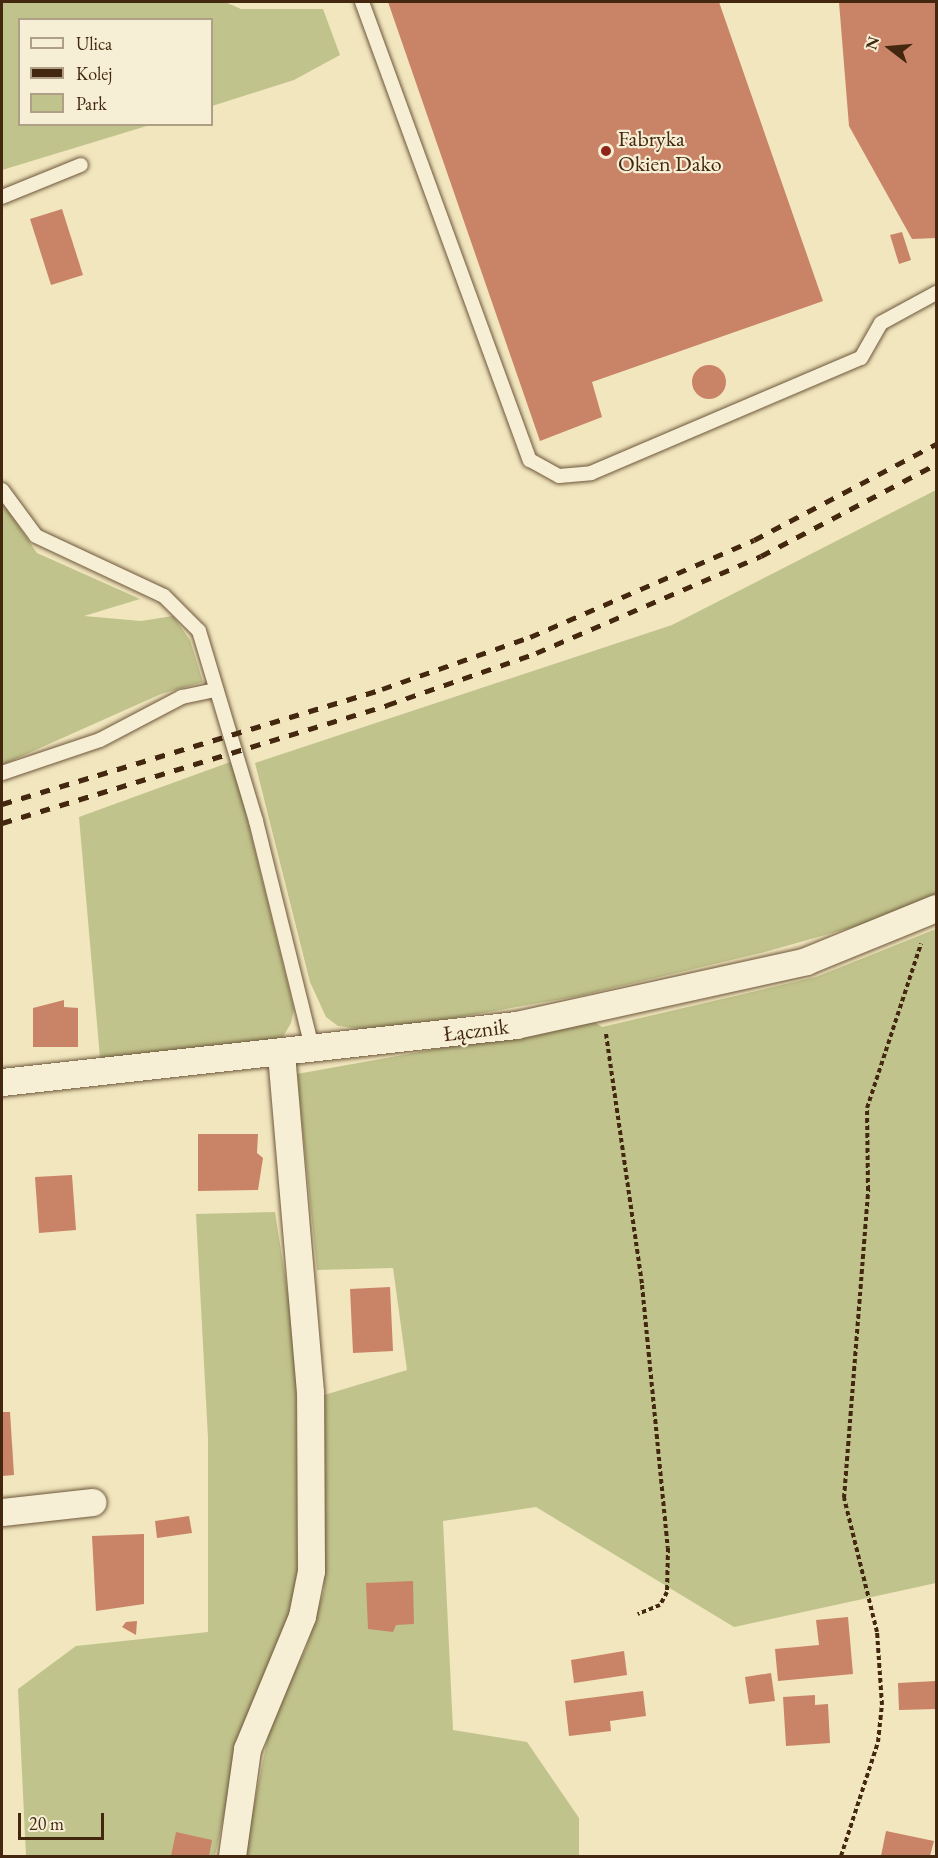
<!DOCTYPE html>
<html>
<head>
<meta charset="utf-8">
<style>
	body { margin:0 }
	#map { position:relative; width:938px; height:1858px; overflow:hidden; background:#f1e6be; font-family:"EB Garamond",serif }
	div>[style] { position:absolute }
	.green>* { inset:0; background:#c1c38c }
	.building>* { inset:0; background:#c98367 }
	.round { border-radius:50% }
	.path>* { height:4px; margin-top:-2px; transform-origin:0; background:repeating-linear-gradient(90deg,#43270f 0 4.5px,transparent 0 7.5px) }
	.roads { filter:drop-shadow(0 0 2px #6e573b) drop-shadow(0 0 2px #6e573b) }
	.service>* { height:14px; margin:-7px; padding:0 7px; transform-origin:7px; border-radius:7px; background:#f6efd5 }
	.minor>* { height:27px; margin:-13.5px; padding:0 13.5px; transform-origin:13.5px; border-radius:13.5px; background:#f6efd5 }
	.rail>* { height:4.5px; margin-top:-2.25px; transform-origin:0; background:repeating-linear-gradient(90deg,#43270f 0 10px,transparent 0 20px) }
	.dots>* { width:16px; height:16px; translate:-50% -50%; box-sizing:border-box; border:3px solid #f6efd5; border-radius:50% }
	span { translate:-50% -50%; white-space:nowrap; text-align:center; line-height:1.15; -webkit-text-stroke:4.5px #f6efd5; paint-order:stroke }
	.poi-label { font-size:22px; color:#43270f }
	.left { translate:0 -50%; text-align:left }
	.street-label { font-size:22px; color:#43270f }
	.frame { position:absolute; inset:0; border:3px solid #43270f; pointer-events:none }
	.legend { position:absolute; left:18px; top:18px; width:195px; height:108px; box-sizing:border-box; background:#f6efd5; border:2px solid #ae9f86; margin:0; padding:8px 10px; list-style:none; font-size:18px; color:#43270f }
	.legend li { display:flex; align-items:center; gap:12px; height:30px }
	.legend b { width:30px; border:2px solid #ae9f86 }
	.north { position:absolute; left:860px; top:18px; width:60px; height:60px; -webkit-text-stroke:4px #f6efd5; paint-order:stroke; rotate:286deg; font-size:16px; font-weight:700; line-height:24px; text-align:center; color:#43270f }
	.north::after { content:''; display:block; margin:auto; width:21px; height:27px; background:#43270f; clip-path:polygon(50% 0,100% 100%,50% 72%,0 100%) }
	.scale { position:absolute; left:18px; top:1813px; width:86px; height:27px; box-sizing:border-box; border:3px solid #43270f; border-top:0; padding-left:8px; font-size:18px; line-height:21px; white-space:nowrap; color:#43270f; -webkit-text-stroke:4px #f6efd5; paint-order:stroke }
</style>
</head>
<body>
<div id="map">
	<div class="green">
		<i style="clip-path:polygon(2px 2px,225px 2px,241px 9px,323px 9px,340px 55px,294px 80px,212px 106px,212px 20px,20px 20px,20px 124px,150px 125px,2px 170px)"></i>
		<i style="clip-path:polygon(936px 490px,936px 897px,882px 919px,761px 953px,579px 996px,380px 1031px,338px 1026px,326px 1017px,310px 982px,255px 763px,672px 625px)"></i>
		<i style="clip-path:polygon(2px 502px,37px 553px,140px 599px,84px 616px,141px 621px,173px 616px,190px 640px,203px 682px,161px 694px,2px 765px)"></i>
		<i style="clip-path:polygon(233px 761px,294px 1009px,291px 1023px,280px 1042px,100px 1058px,79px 817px)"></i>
		<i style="clip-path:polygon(936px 929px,936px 1583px,734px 1627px,536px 1507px,443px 1521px,453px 1730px,527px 1742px,579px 1818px,579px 1856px,244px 1856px,273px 1711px,306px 1649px,324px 1590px,321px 1396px,407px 1370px,393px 1268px,317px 1270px,297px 1074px,593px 1021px,602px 1027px,816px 977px)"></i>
		<i style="clip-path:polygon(275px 1212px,296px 1346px,298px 1582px,282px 1641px,245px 1720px,215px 1856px,26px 1856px,18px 1689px,76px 1646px,208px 1632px,208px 1438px,196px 1214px)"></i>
	</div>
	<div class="building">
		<i style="clip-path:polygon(388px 2px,719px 2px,823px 301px,592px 382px,602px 417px,540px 441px)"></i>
		<i style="clip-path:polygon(839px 2px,936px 2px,936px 238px,912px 239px,849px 126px)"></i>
		<i style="clip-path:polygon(62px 209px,83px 275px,51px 285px,30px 219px)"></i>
		<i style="clip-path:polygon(902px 232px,911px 260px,899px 264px,890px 235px)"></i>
		<i class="round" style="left:692px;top:365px;width:34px;height:34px"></i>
		<i style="clip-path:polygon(64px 1000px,64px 1007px,78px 1008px,78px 1047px,33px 1047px,33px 1008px)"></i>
		<i style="clip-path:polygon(198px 1134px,258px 1134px,257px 1153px,263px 1158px,258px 1190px,198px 1191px)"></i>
		<i style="clip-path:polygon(72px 1175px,76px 1230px,39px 1233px,35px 1177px)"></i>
		<i style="clip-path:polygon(390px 1287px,393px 1351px,353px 1353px,350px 1289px)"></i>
		<i style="clip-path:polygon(2px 1412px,10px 1412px,14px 1475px,2px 1476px)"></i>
		<i style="clip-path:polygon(189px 1516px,192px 1533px,157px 1538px,155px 1521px)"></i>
		<i style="clip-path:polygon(144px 1534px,144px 1604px,96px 1611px,92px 1536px)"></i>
		<i style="clip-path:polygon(413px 1581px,414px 1624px,396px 1625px,393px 1632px,368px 1629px,366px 1583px)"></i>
		<i style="clip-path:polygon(848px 1617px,853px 1674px,778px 1681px,775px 1649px,819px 1645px,816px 1620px)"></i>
		<i style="clip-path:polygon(137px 1621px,136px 1635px,122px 1627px,126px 1622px)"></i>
		<i style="clip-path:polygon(624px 1651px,627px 1675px,574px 1683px,571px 1660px)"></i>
		<i style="clip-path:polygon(771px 1673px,775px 1701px,749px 1704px,745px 1677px)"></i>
		<i style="clip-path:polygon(936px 1681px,936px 1709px,899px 1710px,898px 1683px)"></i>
		<i style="clip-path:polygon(643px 1691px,646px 1716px,610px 1721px,611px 1731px,569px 1736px,565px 1701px)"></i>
		<i style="clip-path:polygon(815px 1695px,815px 1705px,828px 1704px,830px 1743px,786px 1746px,783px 1697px)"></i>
		<i style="clip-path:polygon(886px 1831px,934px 1841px,930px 1856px,881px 1856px)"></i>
		<i style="clip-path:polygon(176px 1832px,212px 1840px,209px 1856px,171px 1856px)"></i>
	</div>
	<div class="path">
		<i style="left:606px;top:1034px;width:254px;rotate:81.8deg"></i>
		<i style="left:642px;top:1285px;width:264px;rotate:84.4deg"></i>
		<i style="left:668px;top:1548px;width:44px;rotate:91.3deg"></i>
		<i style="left:667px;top:1592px;width:15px;rotate:118deg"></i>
		<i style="left:660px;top:1605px;width:24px;rotate:158deg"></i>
		<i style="left:841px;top:1856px;width:120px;rotate:-72deg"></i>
		<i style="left:878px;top:1742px;width:37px;rotate:-84deg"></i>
		<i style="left:882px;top:1705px;width:73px;rotate:-93.9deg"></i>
		<i style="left:877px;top:1632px;width:138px;rotate:-103.8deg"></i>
		<i style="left:844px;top:1498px;width:309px;rotate:-85.5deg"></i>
		<i style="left:868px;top:1190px;width:82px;rotate:-90.7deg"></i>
		<i style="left:867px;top:1108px;width:173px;rotate:-71.8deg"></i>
	</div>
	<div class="roads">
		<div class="service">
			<i style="left:362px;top:2px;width:488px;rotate:69.9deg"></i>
			<i style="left:530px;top:460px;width:33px;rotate:29deg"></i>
			<i style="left:559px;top:476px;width:32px;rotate:-5deg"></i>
			<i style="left:591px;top:473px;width:293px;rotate:-23.1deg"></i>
			<i style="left:861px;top:358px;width:40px;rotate:-60.3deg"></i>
			<i style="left:881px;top:323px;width:63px;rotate:-28.6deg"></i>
			<i style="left:2px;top:197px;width:85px;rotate:-22.1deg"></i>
			<i style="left:2px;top:490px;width:57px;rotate:53.5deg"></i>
			<i style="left:36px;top:536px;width:141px;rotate:25.1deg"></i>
			<i style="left:164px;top:596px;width:49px;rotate:45deg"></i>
			<i style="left:199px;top:631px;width:198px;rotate:73.3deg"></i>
			<i style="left:256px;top:821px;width:237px;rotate:76.1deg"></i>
			<i style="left:2px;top:773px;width:103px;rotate:-18.6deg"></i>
			<i style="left:100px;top:740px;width:93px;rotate:-27.7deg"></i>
			<i style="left:182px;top:697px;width:35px;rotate:-12deg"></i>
		</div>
		<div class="minor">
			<i style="left:2px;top:1082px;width:517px;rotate:-6.33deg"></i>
			<i style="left:516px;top:1025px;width:297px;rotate:-12.4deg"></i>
			<i style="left:806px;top:961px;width:140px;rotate:-22.2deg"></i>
			<i style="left:2px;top:1512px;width:91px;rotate:-6.3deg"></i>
			<i style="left:232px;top:1856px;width:108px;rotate:-82deg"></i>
			<i style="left:247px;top:1749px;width:144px;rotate:-67.5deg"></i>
			<i style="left:302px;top:1616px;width:46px;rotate:-78.7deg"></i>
			<i style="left:311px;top:1571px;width:179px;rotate:-90.3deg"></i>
			<i style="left:310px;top:1392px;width:339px;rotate:-94.9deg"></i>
		</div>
	</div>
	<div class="rail">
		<i style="left:2px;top:804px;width:397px;rotate:-16.8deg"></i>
		<i style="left:382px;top:689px;width:157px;rotate:-19.4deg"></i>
		<i style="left:530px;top:637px;width:244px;rotate:-23.4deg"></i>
		<i style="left:754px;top:540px;width:206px;rotate:-27.8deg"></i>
		<i style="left:2px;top:823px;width:403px;rotate:-17deg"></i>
		<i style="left:387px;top:705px;width:158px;rotate:-19.2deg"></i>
		<i style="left:536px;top:653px;width:245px;rotate:-23.3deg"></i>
		<i style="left:761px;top:556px;width:198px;rotate:-27.7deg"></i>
	</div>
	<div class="dots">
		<i style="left:606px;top:151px;background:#8f2418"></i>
	</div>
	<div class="poi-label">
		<span class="left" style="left:618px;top:151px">Fabryka<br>Okien Dako</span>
	</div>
	<div class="street-label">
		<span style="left:476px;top:1030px;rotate:-7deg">Łącznik</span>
	</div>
	<div class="frame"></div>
	<ul class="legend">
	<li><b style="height:8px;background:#f6efd5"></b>Ulica</li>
	<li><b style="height:8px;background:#43270f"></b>Kolej</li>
	<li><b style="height:16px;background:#c1c38c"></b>Park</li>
	</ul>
	<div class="north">N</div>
	<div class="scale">20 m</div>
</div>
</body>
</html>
